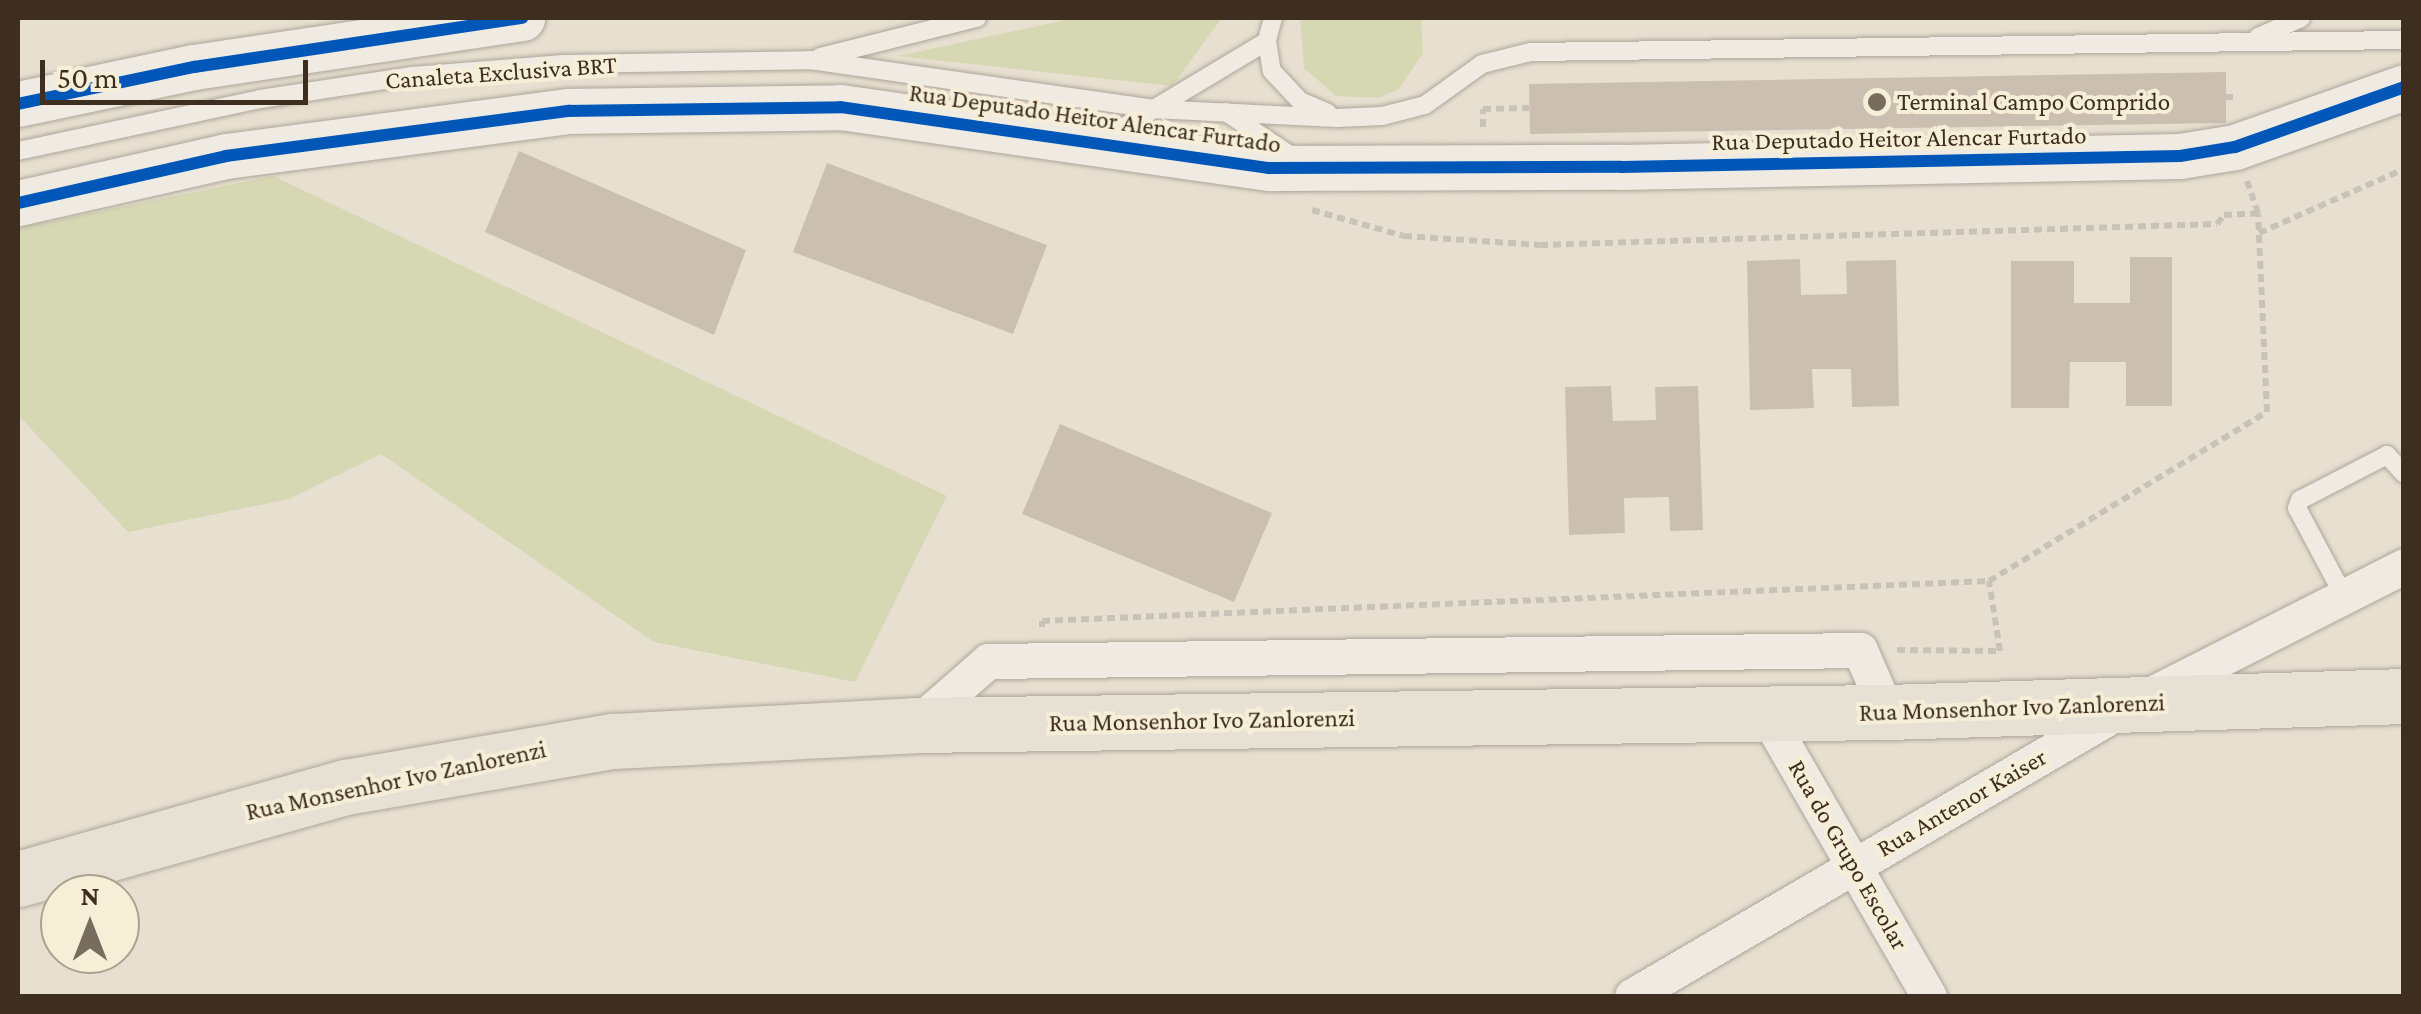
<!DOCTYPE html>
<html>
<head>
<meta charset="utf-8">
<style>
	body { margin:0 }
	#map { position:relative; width:2421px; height:1014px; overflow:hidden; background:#e7e0d1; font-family:"Crimson Pro",serif }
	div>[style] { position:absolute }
	.green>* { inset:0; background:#d6d7b3 }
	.building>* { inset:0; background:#cbbfb2 }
	.path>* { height:6px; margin-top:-3px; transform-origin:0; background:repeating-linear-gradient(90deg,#c8c2b9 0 8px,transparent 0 13px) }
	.roads { filter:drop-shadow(0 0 2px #ada599) drop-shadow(0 0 2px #ada599) }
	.service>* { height:18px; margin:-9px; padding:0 9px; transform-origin:9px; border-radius:9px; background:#efebe3 }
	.minor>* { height:35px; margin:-17.5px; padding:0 17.5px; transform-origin:17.5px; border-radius:17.5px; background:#efebe3 }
	.tertiary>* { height:45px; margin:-22.5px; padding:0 22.5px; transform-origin:22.5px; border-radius:22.5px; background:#efebe3 }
	.primary>* { height:55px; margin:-27.5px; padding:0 27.5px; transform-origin:27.5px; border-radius:27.5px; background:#e6e1d4 }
	.cycleway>* { height:12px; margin:-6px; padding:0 6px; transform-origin:6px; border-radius:6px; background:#0057b8 }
	.dots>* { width:28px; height:28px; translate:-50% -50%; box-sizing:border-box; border:5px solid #f7eed8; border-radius:50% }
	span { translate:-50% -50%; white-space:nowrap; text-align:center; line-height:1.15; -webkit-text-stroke:8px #f7eed8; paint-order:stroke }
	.street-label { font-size:25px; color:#3d2e20 }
	.poi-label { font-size:25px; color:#3d2e20 }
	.left { translate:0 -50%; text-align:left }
	.frame { position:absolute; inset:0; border:20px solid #3d2e20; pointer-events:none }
	.north { position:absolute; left:40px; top:874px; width:100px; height:100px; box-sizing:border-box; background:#f7eed8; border:2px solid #ada18e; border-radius:50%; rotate:0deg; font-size:28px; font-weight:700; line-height:40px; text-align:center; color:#3d2e20 }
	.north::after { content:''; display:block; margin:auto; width:35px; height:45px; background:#786c5e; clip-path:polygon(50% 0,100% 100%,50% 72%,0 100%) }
	.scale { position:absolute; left:40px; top:60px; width:268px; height:45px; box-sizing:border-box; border:5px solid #3d2e20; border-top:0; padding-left:12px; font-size:30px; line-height:35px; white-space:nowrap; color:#3d2e20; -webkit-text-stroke:8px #f7eed8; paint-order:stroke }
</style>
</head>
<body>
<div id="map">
	<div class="green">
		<i style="clip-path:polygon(1075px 18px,1222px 18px,1172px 86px,898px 56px)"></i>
		<i style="clip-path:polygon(1300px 18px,1421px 18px,1423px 53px,1399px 89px,1379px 98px,1336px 96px,1304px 68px)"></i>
		<i style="clip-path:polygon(273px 176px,947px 496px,855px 682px,654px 642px,381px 454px,289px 499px,128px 532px,18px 415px,18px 228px)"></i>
	</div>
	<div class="building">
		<i style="clip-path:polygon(2226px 72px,2226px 123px,1530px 134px,1529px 84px)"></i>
		<i style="clip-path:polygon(519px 151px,746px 250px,714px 335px,485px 232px)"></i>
		<i style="clip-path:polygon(827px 163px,1047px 245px,1013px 334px,793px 252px)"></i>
		<i style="clip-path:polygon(2130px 257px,2172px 257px,2172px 406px,2126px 406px,2126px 362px,2070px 362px,2069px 408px,2011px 408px,2011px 261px,2074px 261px,2074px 303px,2130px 303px)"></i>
		<i style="clip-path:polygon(1800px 259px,1801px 295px,1847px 294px,1846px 261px,1896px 260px,1899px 406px,1852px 407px,1851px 369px,1812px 369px,1814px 408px,1750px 410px,1747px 261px)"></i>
		<i style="clip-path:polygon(1611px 386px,1613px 421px,1656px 420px,1655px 387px,1698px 386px,1703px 530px,1670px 531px,1669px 497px,1624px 498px,1625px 533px,1569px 535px,1565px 387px)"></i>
		<i style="clip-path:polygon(1060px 424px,1272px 513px,1234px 602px,1022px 514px)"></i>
	</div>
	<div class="path">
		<i style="left:2226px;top:97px;width:7px"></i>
		<i style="left:1483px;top:127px;width:18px;rotate:-90deg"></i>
		<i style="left:1483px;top:109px;width:46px;rotate:-1.2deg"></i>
		<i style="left:1312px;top:210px;width:96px;rotate:15.8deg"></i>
		<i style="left:1404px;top:236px;width:136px;rotate:3.8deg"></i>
		<i style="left:1540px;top:245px;width:677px;rotate:-1.78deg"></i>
		<i style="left:2217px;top:224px;width:11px;rotate:-52deg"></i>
		<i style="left:2224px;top:215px;width:34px;rotate:-3deg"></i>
		<i style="left:2259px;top:233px;width:158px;rotate:-23.8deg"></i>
		<i style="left:1042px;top:627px;width:6px;rotate:-90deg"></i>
		<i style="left:1042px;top:621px;width:948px;rotate:-2.42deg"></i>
		<i style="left:1897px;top:650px;width:103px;rotate:0.6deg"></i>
		<i style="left:2000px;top:651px;width:71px;rotate:-98.9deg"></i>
		<i style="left:1989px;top:581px;width:325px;rotate:-31.3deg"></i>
		<i style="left:2267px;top:412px;width:199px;rotate:-92.6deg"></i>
		<i style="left:2258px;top:213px;width:34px;rotate:-109deg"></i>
	</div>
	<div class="roads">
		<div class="service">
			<i style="left:1273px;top:18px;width:24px;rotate:105deg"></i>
			<i style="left:1267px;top:41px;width:30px;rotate:81deg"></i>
			<i style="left:1272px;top:71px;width:41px;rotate:47deg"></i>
			<i style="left:1300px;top:101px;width:30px;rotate:23deg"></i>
			<i style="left:2258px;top:37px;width:47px;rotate:-23.8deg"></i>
			<i style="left:820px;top:57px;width:162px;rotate:-14deg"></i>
			<i style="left:1226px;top:112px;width:84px;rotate:33.9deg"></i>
			<i style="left:1109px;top:136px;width:184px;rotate:-31deg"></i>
			<i style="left:18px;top:151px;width:248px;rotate:-12.1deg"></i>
			<i style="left:260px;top:99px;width:154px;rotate:-8.6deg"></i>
			<i style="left:412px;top:76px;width:152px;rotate:-4.5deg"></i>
			<i style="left:564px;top:64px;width:246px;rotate:-0.9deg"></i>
			<i style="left:810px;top:60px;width:346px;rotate:8.1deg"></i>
			<i style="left:1153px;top:109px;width:184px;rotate:2.8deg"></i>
			<i style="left:1337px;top:118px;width:45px;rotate:-2.5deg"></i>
			<i style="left:1382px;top:116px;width:44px;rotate:-14.3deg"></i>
			<i style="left:1425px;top:105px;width:70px;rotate:-35.7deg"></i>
			<i style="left:1482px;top:64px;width:50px;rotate:-13.8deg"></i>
			<i style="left:1531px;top:52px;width:873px;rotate:-0.79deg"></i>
			<i style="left:2346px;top:600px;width:104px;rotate:-118deg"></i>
			<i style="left:2297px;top:508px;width:9px;rotate:-69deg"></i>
			<i style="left:2300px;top:500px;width:98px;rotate:-27.3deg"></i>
			<i style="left:2387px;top:455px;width:25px;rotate:48deg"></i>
		</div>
		<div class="minor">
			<i style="left:1766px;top:714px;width:326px;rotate:60deg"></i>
			<i style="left:915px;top:725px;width:97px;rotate:-41.2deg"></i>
			<i style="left:988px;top:661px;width:872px;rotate:-0.72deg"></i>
			<i style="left:1860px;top:650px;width:68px;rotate:66.5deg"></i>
			<i style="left:1632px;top:996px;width:575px;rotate:-30.31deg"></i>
			<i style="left:2128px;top:706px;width:309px;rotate:-26.9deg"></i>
		</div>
		<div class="tertiary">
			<i style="left:18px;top:104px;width:180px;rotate:-11.9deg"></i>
			<i style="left:194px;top:67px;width:332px;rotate:-8.5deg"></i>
			<i style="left:18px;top:203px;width:213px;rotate:-12.7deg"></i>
			<i style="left:226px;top:156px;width:346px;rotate:-7.5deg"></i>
			<i style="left:569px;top:111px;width:271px;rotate:-0.8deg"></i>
			<i style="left:840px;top:107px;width:433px;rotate:8.1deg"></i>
			<i style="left:1269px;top:168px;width:352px;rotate:-0.2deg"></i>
			<i style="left:1621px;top:167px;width:559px;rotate:-1.13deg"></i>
			<i style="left:2180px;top:156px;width:56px;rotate:-9.3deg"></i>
			<i style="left:2235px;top:147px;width:179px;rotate:-19.5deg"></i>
		</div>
		<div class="primary">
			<i style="left:18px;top:879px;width:341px;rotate:-15.7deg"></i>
			<i style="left:346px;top:787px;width:271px;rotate:-9.8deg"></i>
			<i style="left:613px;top:741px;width:302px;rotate:-3deg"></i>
			<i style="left:915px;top:725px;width:972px;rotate:-0.77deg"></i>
			<i style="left:1887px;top:712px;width:517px;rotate:-1.77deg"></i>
		</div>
	</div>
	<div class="cycleway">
		<i style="left:18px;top:104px;width:180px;rotate:-11.9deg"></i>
		<i style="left:194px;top:67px;width:332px;rotate:-8.5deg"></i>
		<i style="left:18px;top:203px;width:213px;rotate:-12.7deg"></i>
		<i style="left:226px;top:156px;width:346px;rotate:-7.5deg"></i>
		<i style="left:569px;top:111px;width:271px;rotate:-0.8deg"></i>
		<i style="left:840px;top:107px;width:433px;rotate:8.1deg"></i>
		<i style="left:1269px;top:168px;width:352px;rotate:-0.2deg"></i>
		<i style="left:1621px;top:167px;width:559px;rotate:-1.13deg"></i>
		<i style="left:2180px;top:156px;width:56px;rotate:-9.3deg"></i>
		<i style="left:2235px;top:147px;width:179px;rotate:-19.5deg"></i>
	</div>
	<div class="dots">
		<i style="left:1877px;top:102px;background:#786c5e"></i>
	</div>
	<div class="street-label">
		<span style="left:501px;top:73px;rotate:-4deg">Canaleta Exclusiva BRT</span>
		<span style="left:1095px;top:119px;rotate:8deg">Rua Deputado Heitor Alencar Furtado</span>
		<span style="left:1899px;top:139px;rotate:-1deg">Rua Deputado Heitor Alencar Furtado</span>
		<span style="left:2012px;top:708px;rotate:-2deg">Rua Monsenhor Ivo Zanlorenzi</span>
		<span style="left:1202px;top:721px;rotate:-1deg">Rua Monsenhor Ivo Zanlorenzi</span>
		<span style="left:396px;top:781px;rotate:-12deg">Rua Monsenhor Ivo Zanlorenzi</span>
		<span style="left:1962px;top:803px;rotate:-30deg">Rua Antenor Kaiser</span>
		<span style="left:1848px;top:855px;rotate:60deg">Rua do Grupo Escolar</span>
	</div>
	<div class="poi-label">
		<span class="left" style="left:1897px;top:102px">Terminal Campo Comprido</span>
	</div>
	<div class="frame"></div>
	<div class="north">N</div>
	<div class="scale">50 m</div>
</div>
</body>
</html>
